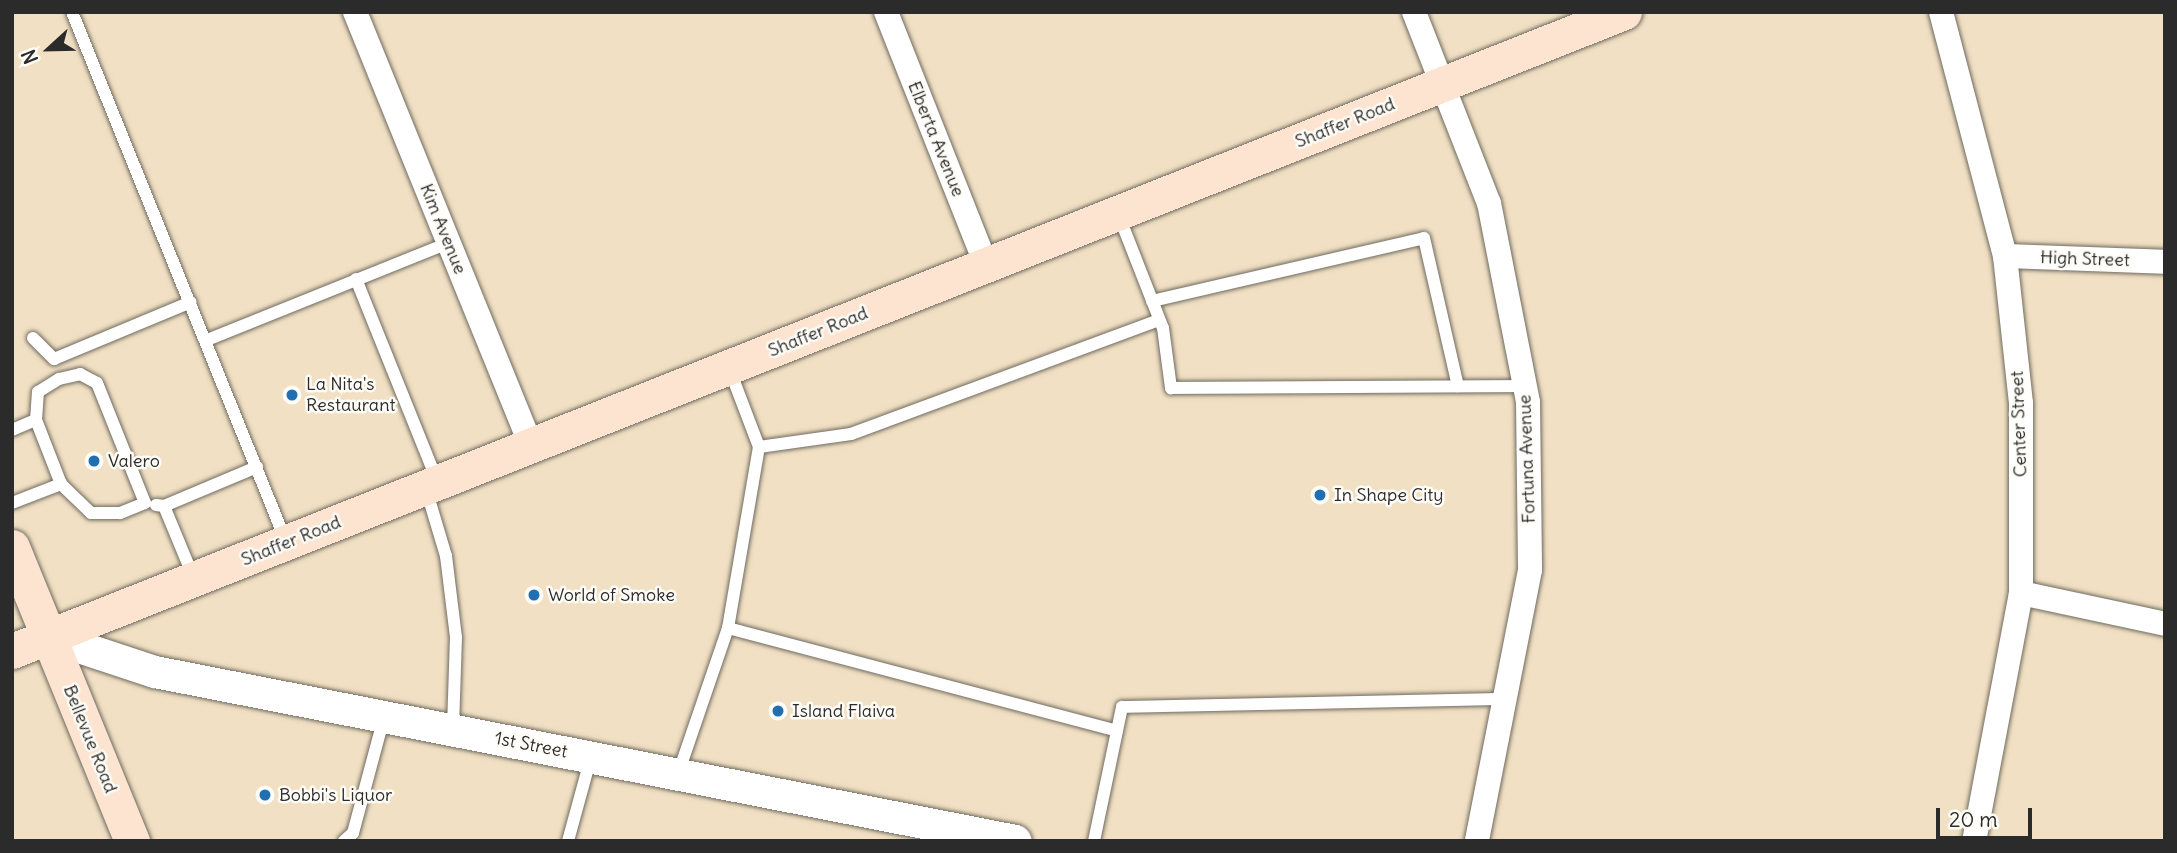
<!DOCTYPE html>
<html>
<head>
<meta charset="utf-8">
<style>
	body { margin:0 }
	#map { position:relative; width:2177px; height:853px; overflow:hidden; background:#f1e0c3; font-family:Delius,sans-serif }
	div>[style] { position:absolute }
	.roads { filter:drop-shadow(0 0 2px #706a60) drop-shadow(0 0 2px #706a60) }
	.service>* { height:12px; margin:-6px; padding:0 6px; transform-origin:6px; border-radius:6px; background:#fff }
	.minor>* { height:24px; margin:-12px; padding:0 12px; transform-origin:12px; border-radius:12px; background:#fff }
	.tertiary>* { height:32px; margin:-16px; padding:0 16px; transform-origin:16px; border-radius:16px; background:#fff }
	.secondary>* { height:35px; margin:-17.5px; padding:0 17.5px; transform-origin:17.5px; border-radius:17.5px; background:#fde4d1 }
	.dots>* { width:19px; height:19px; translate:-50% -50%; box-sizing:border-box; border:4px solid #fdfcf7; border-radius:50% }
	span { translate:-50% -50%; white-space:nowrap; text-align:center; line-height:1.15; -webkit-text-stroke:5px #fdfcf7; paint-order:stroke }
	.street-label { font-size:18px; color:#2b2b2b }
	.poi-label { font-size:18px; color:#2b2b2b }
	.left { translate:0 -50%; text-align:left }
	.frame { position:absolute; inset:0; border:14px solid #2b2b2b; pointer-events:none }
	.north { position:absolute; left:14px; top:14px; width:70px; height:70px; -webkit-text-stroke:5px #fdfcf7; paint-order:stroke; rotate:248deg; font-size:19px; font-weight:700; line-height:28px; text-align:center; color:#2b2b2b }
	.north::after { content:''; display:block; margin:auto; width:24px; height:32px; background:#2b2b2b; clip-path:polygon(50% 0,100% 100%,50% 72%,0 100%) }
	.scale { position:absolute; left:1936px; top:808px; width:96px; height:32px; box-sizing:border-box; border:4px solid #2b2b2b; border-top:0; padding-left:9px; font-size:21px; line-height:24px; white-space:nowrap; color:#2b2b2b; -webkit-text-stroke:5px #fdfcf7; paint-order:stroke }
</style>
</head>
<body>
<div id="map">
	<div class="roads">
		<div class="service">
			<i style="left:72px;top:12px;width:568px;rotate:67.99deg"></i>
			<i style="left:1119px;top:216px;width:120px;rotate:68.6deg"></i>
			<i style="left:1163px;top:328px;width:61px;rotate:82.4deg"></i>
			<i style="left:1171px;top:388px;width:354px;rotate:-0.3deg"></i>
			<i style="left:356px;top:279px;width:218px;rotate:68.1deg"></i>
			<i style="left:1152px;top:301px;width:279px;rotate:-13deg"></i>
			<i style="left:1424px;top:238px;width:152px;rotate:77.1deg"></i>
			<i style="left:33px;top:338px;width:30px;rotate:45deg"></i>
			<i style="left:54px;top:359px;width:148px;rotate:-22.6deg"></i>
			<i style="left:207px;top:340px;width:260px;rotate:-21.9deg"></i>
			<i style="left:729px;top:368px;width:85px;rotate:69.2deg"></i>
			<i style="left:759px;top:447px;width:93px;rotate:-8deg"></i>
			<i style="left:851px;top:434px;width:328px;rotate:-20.3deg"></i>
			<i style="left:80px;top:374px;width:19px;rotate:28deg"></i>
			<i style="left:97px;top:383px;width:129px;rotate:68.2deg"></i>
			<i style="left:145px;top:503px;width:27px;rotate:158deg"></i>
			<i style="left:120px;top:513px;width:29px;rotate:180deg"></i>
			<i style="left:91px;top:513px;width:42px;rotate:-136deg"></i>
			<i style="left:61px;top:484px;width:69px;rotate:-111.3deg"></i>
			<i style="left:36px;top:420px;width:28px;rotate:-86deg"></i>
			<i style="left:38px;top:392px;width:25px;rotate:-32deg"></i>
			<i style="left:59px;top:379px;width:22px;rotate:-13deg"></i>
			<i style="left:12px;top:430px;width:26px;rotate:-23deg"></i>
			<i style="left:426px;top:489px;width:70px;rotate:73.4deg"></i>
			<i style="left:446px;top:556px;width:82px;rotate:83deg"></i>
			<i style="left:456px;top:637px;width:92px;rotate:91.9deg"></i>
			<i style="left:12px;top:503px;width:53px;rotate:-21.2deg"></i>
			<i style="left:156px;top:505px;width:8px;rotate:7deg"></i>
			<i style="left:164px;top:506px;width:76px;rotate:67.5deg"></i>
			<i style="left:164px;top:506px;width:101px;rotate:-22.8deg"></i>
			<i style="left:728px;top:628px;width:184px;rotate:-80.3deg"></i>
			<i style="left:678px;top:774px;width:154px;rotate:-71.1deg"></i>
			<i style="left:728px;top:628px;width:402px;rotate:14.8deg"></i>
			<i style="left:344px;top:841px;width:12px;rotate:-42deg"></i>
			<i style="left:353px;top:833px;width:120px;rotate:-75deg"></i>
			<i style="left:568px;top:841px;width:87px;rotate:-74.7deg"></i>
			<i style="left:1094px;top:841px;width:137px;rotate:-78.2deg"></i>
			<i style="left:1122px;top:707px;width:383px;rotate:-1.2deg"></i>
		</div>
		<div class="minor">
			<i style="left:355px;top:12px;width:467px;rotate:67.9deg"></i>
			<i style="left:886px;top:12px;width:272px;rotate:68.4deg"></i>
			<i style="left:1414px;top:12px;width:205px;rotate:68.6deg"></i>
			<i style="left:1489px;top:203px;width:203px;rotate:78.9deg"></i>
			<i style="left:1528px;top:402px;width:168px;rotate:89.3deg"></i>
			<i style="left:1530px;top:570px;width:276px;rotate:101.1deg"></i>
			<i style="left:1941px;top:12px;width:252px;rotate:75.3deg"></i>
			<i style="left:2005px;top:256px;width:148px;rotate:83.8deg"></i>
			<i style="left:2021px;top:403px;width:190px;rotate:90deg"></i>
			<i style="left:2021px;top:593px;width:252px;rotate:100.7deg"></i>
			<i style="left:2005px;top:256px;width:160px;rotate:2.1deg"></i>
			<i style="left:2021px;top:593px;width:147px;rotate:12.1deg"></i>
		</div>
		<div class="tertiary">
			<i style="left:49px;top:637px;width:112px;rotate:18.3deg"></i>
			<i style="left:155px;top:672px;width:877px;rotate:11.11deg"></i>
		</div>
		<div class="secondary">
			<i style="left:12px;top:547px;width:318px;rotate:67.8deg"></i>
			<i style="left:12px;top:651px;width:1734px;rotate:-21.62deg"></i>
		</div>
	</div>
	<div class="dots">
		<i style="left:292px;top:395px;background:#1f6fb2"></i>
		<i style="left:94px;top:461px;background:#1f6fb2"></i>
		<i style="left:1320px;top:495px;background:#1f6fb2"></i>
		<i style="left:534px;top:595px;background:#1f6fb2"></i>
		<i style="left:778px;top:711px;background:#1f6fb2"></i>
		<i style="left:265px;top:795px;background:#1f6fb2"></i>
	</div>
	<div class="street-label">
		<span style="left:1345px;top:123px;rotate:-22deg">Shaffer Road</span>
		<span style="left:936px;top:139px;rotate:68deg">Elberta Avenue</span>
		<span style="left:443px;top:229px;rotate:68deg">Kim Avenue</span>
		<span style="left:2085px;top:259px;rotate:2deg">High Street</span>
		<span style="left:818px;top:332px;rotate:-22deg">Shaffer Road</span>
		<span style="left:2019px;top:424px;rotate:-92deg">Center Street</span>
		<span style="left:1527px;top:459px;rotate:-92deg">Fortuna Avenue</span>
		<span style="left:291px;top:541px;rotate:-22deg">Shaffer Road</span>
		<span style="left:90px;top:739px;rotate:68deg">Bellevue Road</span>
		<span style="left:531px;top:745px;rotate:11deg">1st Street</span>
	</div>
	<div class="poi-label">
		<span class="left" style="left:306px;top:395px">La Nita's<br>Restaurant</span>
		<span class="left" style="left:108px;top:461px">Valero</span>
		<span class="left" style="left:1334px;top:495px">In Shape City</span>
		<span class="left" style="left:548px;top:595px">World of Smoke</span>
		<span class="left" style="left:792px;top:711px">Island Flaiva</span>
		<span class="left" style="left:279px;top:795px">Bobbi's Liquor</span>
	</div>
	<div class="frame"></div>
	<div class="north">N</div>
	<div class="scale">20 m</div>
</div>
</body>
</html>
